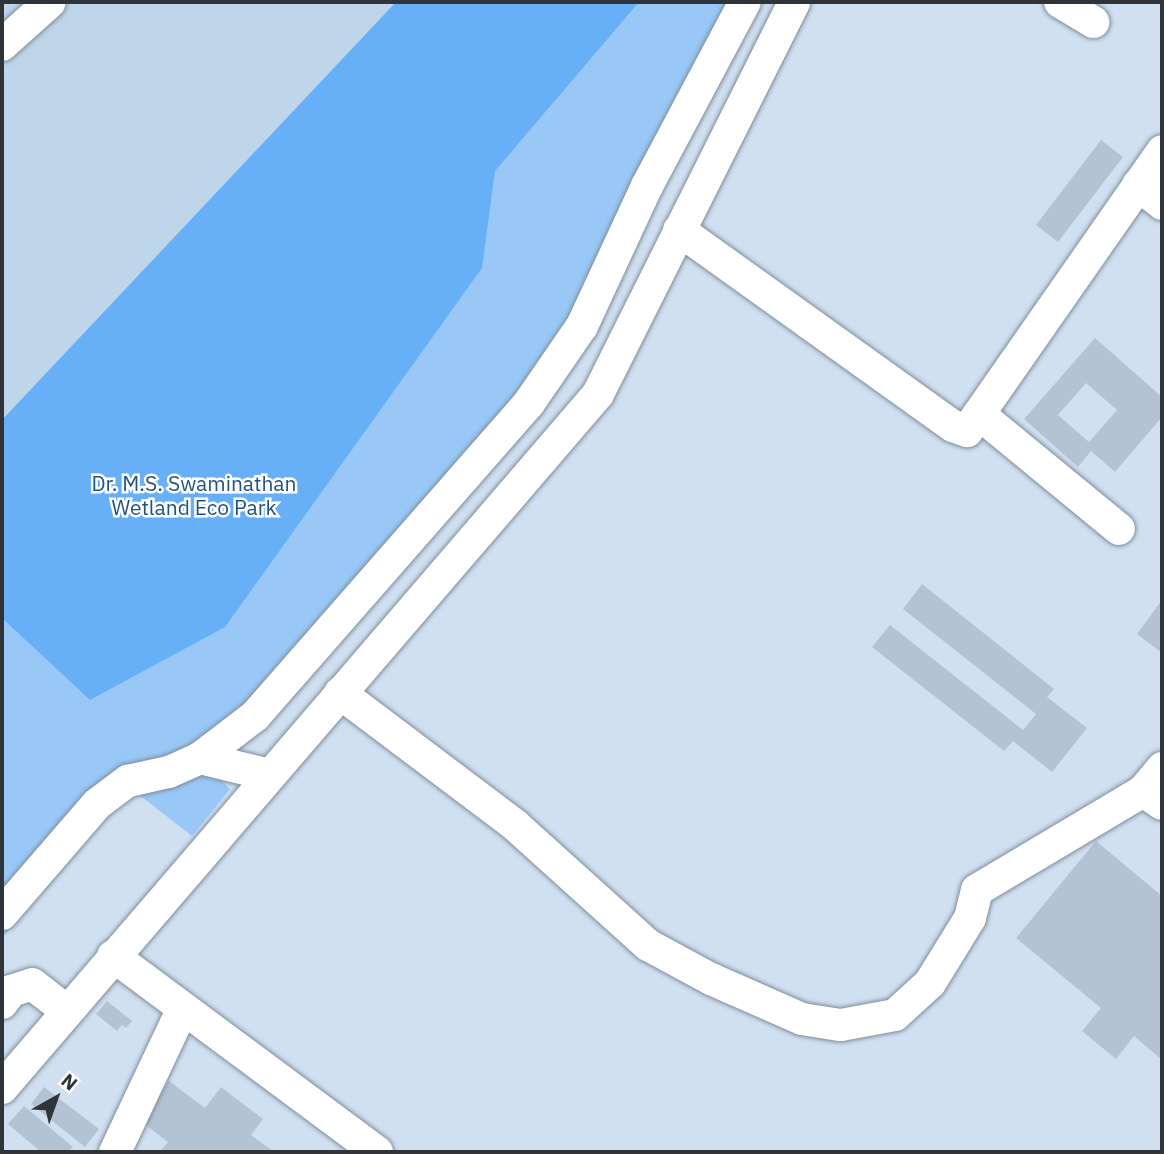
<!DOCTYPE html>
<html>
<head>
<meta charset="utf-8">
<style>
	body { margin:0 }
	#map { position:relative; width:1164px; height:1154px; overflow:hidden; background:#d1e0f1; font-family:"IBM Plex Sans",sans-serif }
	div>[style] { position:absolute }
	.built>* { inset:0; background:#bfd5e9 }
	.green>* { inset:0; background:#99c8f7 }
	.water>* { inset:0; background:#67b0f7 }
	.building>* { inset:0; background:#b4c3d3 }
	.roads { filter:drop-shadow(0 0 2px #7f8d9c) drop-shadow(0 0 2px #7f8d9c) }
	.minor>* { height:32px; margin:-16px; padding:0 16px; transform-origin:16px; border-radius:16px; background:#fff }
	span { translate:-50% -50%; white-space:nowrap; text-align:center; line-height:1.15; -webkit-text-stroke:5px #fff; paint-order:stroke }
	.park-label { font-size:21px; color:#215482 }
	.frame { position:absolute; inset:0; border:4px solid #2e343a; pointer-events:none }
	.north { position:absolute; left:21px; top:1063px; width:70px; height:70px; -webkit-text-stroke:5px #fff; paint-order:stroke; rotate:40deg; font-size:19px; font-weight:700; line-height:28px; text-align:center; color:#2e343a }
	.north::after { content:''; display:block; margin:auto; width:24px; height:32px; background:#2e343a; clip-path:polygon(50% 0,100% 100%,50% 72%,0 100%) }
</style>
</head>
<body>
<div id="map">
	<div class="built">
		<i style="clip-path:polygon(2px 2px,396px 2px,2px 420px)"></i>
	</div>
	<div class="green">
		<i style="clip-path:polygon(396px 2px,745px 2px,582px 326px,201px 759px,230px 789px,192px 836px,129px 787px,2px 938px,2px 420px)"></i>
	</div>
	<div class="water">
		<i style="clip-path:polygon(396px 2px,639px 2px,495px 171px,482px 268px,225px 627px,90px 700px,2px 618px,2px 420px)"></i>
	</div>
	<div class="building">
		<i style="clip-path:polygon(1101px 140px,1123px 157px,1058px 242px,1036px 225px)"></i>
		<i style="clip-path:polygon(evenodd,1095px 338px,1162px 397px,1162px 417px,1115px 472px,1091px 451px,1078px 467px,1024px 419px,1095px 338px,1086px 383px,1117px 410px,1089px 442px,1058px 415px,1086px 383px)"></i>
		<i style="clip-path:polygon(922px 584px,1054px 689px,1047px 697px,1087px 728px,1052px 772px,1013px 741px,1004px 751px,872px 647px,890px 625px,1023px 730px,1036px 714px,903px 609px)"></i>
		<i style="clip-path:polygon(1162px 600px,1162px 653px,1137px 634px)"></i>
		<i style="clip-path:polygon(1096px 841px,1162px 896px,1162px 1060px,1134px 1036px,1116px 1059px,1082px 1031px,1101px 1008px,1016px 938px)"></i>
		<i style="clip-path:polygon(107px 1001px,132px 1021px,126px 1028px,122px 1025px,117px 1031px,96px 1014px)"></i>
		<i style="clip-path:polygon(169px 1081px,205px 1108px,221px 1087px,263px 1119px,251px 1135px,274px 1152px,160px 1152px,168px 1142px,139px 1120px)"></i>
		<i style="clip-path:polygon(44px 1087px,99px 1129px,85px 1147px,31px 1104px)"></i>
		<i style="clip-path:polygon(24px 1106px,73px 1147px,68px 1152px,41px 1152px,8px 1124px)"></i>
	</div>
	<div class="roads">
		<div class="minor">
			<i style="left:1060px;top:2px;width:39px;rotate:31deg"></i>
			<i style="left:2px;top:45px;width:64px;rotate:-41.9deg"></i>
			<i style="left:1138px;top:185px;width:31px;rotate:38deg"></i>
			<i style="left:679px;top:230px;width:337px;rotate:35.6deg"></i>
			<i style="left:953px;top:426px;width:15px;rotate:20deg"></i>
			<i style="left:967px;top:431px;width:341px;rotate:-55.1deg"></i>
			<i style="left:979px;top:414px;width:181px;rotate:39.4deg"></i>
			<i style="left:340px;top:693px;width:219px;rotate:37deg"></i>
			<i style="left:515px;top:825px;width:179px;rotate:42.1deg"></i>
			<i style="left:648px;top:945px;width:72px;rotate:28.4deg"></i>
			<i style="left:711px;top:979px;width:99px;rotate:23.7deg"></i>
			<i style="left:802px;top:1019px;width:39px;rotate:9deg"></i>
			<i style="left:841px;top:1025px;width:55px;rotate:-10.5deg"></i>
			<i style="left:895px;top:1015px;width:47px;rotate:-42.4deg"></i>
			<i style="left:930px;top:983px;width:76px;rotate:-58.4deg"></i>
			<i style="left:970px;top:918px;width:29px;rotate:-76deg"></i>
			<i style="left:977px;top:890px;width:193px;rotate:-30.8deg"></i>
			<i style="left:1143px;top:791px;width:23px;rotate:34deg"></i>
			<i style="left:200px;top:758px;width:72px;rotate:13.7deg"></i>
			<i style="left:1143px;top:791px;width:30px;rotate:-50deg"></i>
			<i style="left:2px;top:914px;width:145px;rotate:-49.2deg"></i>
			<i style="left:97px;top:804px;width:39px;rotate:-37deg"></i>
			<i style="left:128px;top:781px;width:42px;rotate:-12.4deg"></i>
			<i style="left:169px;top:772px;width:34px;rotate:-24deg"></i>
			<i style="left:200px;top:758px;width:69px;rotate:-37.4deg"></i>
			<i style="left:255px;top:716px;width:416px;rotate:-48.8deg"></i>
			<i style="left:529px;top:403px;width:93px;rotate:-55.5deg"></i>
			<i style="left:582px;top:326px;width:154px;rotate:-65.1deg"></i>
			<i style="left:647px;top:186px;width:208px;rotate:-62deg"></i>
			<i style="left:113px;top:956px;width:329px;rotate:36.6deg"></i>
			<i style="left:2px;top:1003px;width:15px;rotate:-53deg"></i>
			<i style="left:11px;top:991px;width:22px;rotate:-18deg"></i>
			<i style="left:32px;top:984px;width:44px;rotate:37.6deg"></i>
			<i style="left:2px;top:1088px;width:915px;rotate:-49.34deg"></i>
			<i style="left:598px;top:394px;width:438px;rotate:-63.4deg"></i>
			<i style="left:115px;top:1152px;width:159px;rotate:-64.7deg"></i>
		</div>
	</div>
	<div class="park-label">
		<span style="left:194px;top:495px">Dr. M.S. Swaminathan<br>Wetland Eco Park</span>
	</div>
	<div class="frame"></div>
	<div class="north">N</div>
</div>
</body>
</html>
